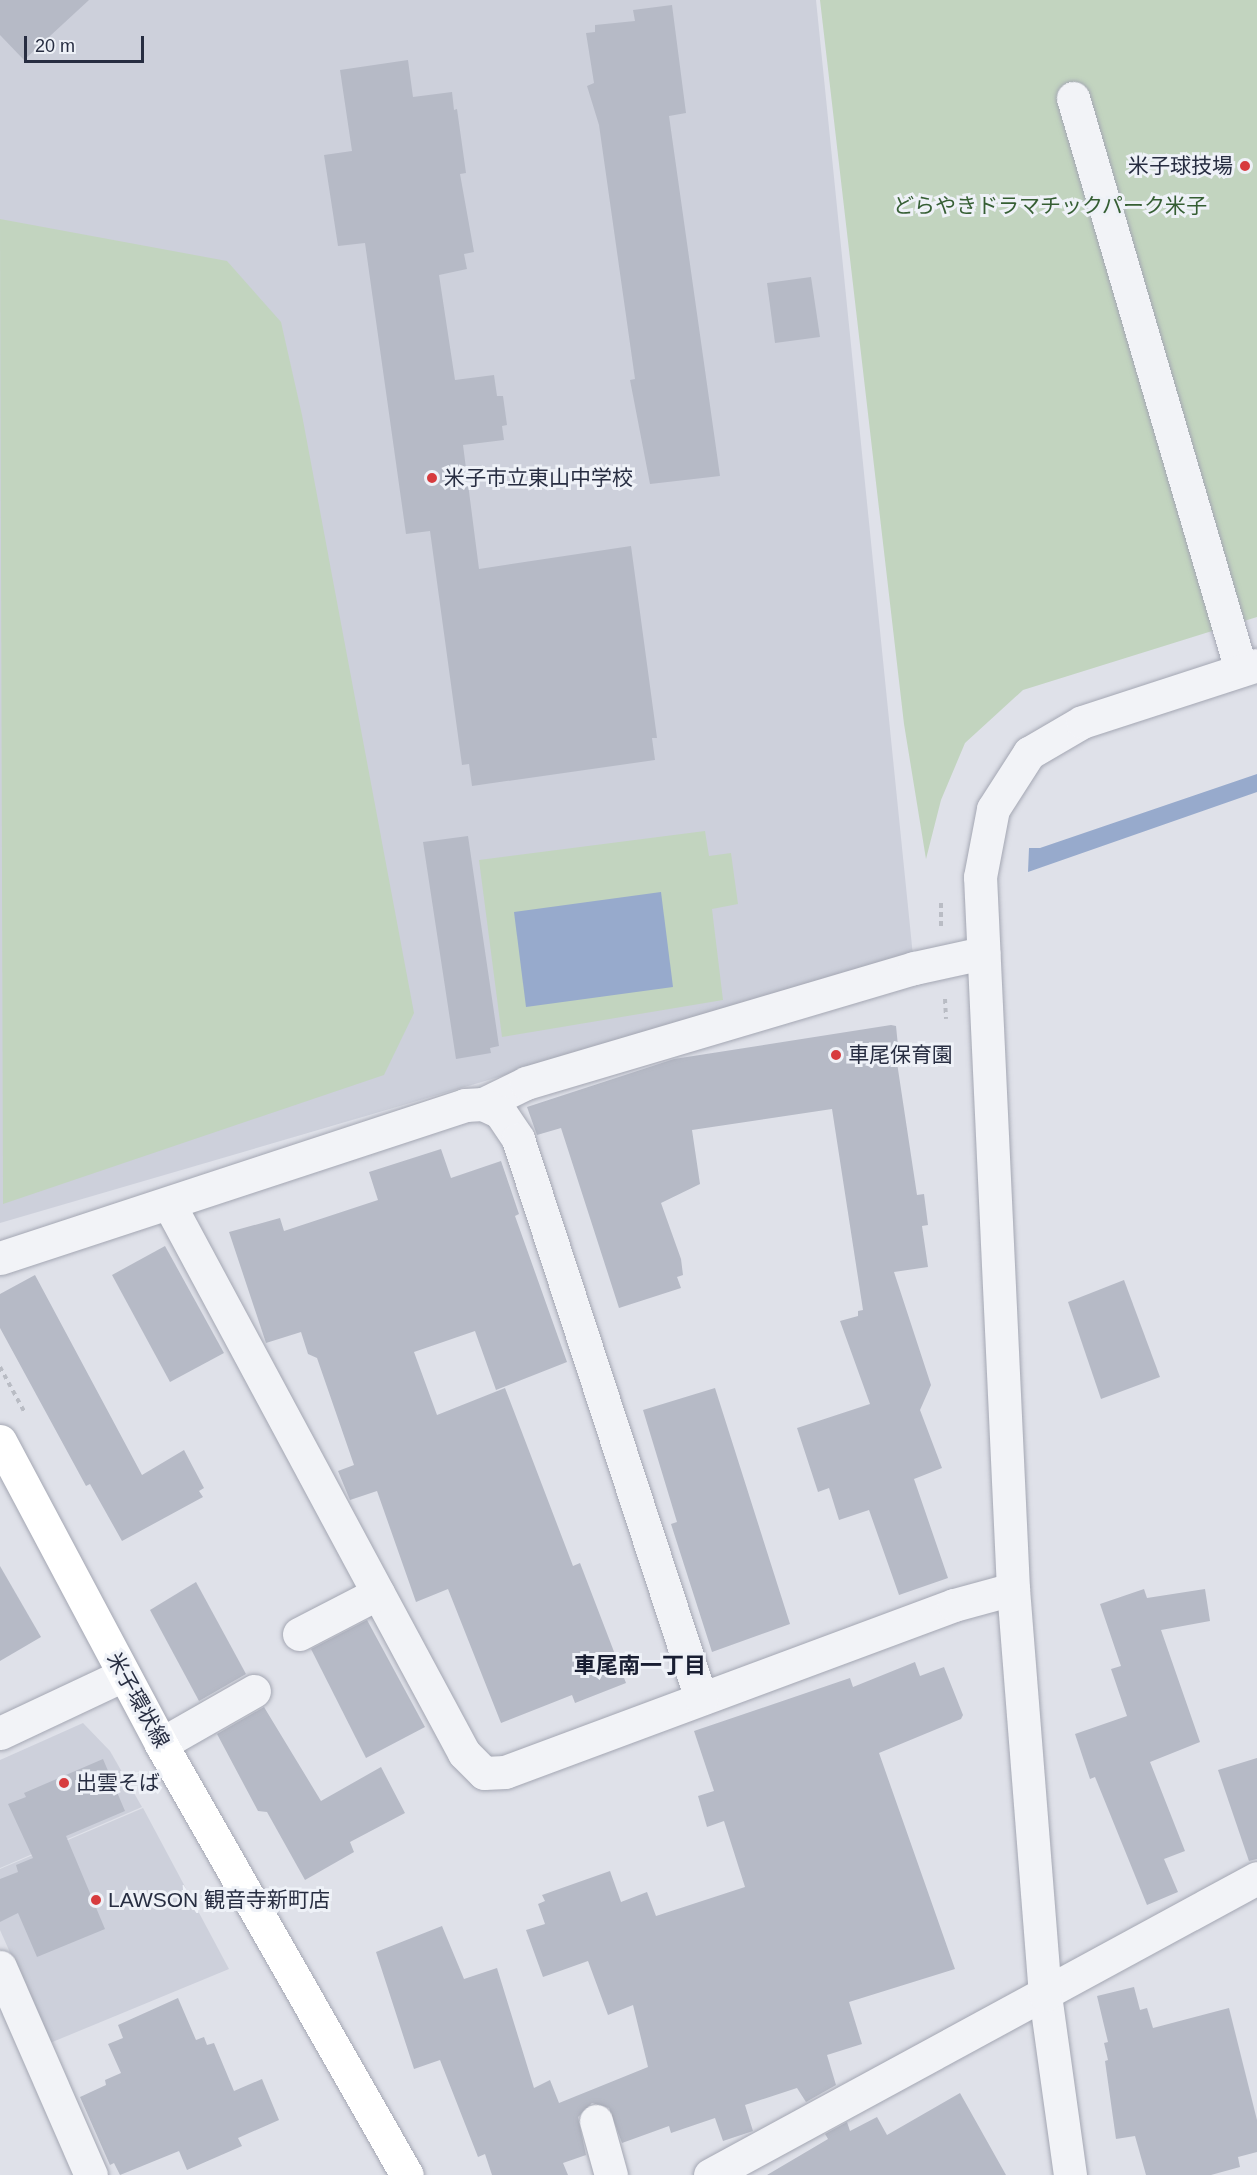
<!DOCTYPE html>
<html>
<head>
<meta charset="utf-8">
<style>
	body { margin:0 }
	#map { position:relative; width:1257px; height:2175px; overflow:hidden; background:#dfe1e9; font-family:Helvetica,"Noto Sans JP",sans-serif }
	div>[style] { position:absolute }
	.built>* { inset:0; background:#cdd0db }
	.green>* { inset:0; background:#c2d4bf }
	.water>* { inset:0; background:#97aacc }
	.building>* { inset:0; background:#b6bac6 }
	.path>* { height:4px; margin-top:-2px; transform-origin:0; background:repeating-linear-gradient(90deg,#b9bcc4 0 4.5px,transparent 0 9px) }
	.roads { filter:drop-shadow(0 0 2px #a4a7b3) drop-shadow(0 0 2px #a4a7b3) }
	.minor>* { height:33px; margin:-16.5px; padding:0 16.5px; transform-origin:16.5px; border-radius:16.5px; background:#f2f3f7 }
	.major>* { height:33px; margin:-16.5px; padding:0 16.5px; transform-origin:16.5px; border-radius:16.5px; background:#fff }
	.dots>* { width:16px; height:16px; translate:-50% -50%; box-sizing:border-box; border:3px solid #eef1f7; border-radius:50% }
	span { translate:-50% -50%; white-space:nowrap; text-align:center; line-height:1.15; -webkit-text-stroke:6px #eef1f7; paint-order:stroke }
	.poi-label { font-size:21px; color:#272d41 }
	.right { translate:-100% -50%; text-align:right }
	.left { translate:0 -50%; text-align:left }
	.park-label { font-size:21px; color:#355e33 }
	.street-label { font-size:21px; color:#272d41 }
	.neighbourhood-label { font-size:22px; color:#191e32; font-weight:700 }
	.scale { position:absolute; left:24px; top:36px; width:120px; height:27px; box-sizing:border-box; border:3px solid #272d41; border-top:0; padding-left:8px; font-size:18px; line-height:21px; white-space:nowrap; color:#272d41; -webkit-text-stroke:4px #eef1f7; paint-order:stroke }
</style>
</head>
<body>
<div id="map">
	<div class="built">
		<i style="clip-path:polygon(0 0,816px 0,913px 956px,0 1223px)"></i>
		<i style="clip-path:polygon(83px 1723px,110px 1751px,142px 1807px,0 1868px,0 1760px)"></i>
		<i style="clip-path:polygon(143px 1808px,229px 1969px,50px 2043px,0 1930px,0 1869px)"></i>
	</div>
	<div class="green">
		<i style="clip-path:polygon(820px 0,1257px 0,1257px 617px,1023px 690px,965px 743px,941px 800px,926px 859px,904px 724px)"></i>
		<i style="clip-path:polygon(0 219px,227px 261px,281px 322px,302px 415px,414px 1013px,384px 1075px,3px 1204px)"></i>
		<i style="clip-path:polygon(705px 831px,709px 856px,731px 853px,738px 904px,712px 909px,723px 1000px,502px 1037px,479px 860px)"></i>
	</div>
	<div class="water">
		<i style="clip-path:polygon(1257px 774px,1257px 792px,1028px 872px,1029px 848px,1040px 848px)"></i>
		<i style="clip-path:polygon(661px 892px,673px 987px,526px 1007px,514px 912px)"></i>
	</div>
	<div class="building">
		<i style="clip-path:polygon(0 0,89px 0,24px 60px,0 35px)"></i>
		<i style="clip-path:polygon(672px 5px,686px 113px,669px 116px,720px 476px,650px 484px,630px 380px,635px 379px,599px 125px,587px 86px,594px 83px,586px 33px,595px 32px,595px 25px,635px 21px,633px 10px)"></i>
		<i style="clip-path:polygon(408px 60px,413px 97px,452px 92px,454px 110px,457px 109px,466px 173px,460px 174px,474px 252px,464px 254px,467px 269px,439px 275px,455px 380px,494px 375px,497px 396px,503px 396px,507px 425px,502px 426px,504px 440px,463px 445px,479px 569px,631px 546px,657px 738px,652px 738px,655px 760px,472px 786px,469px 764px,462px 765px,430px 531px,406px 534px,365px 243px,338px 246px,324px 155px,352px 151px,340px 70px)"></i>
		<i style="clip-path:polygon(811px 277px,820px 337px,775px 343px,767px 283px)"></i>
		<i style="clip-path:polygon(468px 836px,499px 1046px,490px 1048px,491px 1053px,456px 1059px,423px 842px)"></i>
		<i style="clip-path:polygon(891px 1025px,896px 1026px,899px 1056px,896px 1056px,917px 1195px,924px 1194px,928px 1225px,922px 1226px,928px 1267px,894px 1272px,931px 1385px,920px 1410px,942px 1468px,914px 1479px,948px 1578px,899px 1595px,869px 1510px,839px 1520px,829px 1488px,818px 1492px,797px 1428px,870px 1404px,840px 1321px,858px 1316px,858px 1311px,863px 1310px,832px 1109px,692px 1130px,700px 1184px,661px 1203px,681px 1259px,683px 1275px,677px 1277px,681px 1288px,619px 1308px,561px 1128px,537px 1135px,527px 1107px,674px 1059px)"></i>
		<i style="clip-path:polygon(441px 1149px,451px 1178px,501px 1161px,519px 1214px,515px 1216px,567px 1362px,496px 1390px,475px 1331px,414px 1352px,437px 1415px,505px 1388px,573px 1566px,580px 1563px,626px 1683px,575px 1703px,572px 1695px,501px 1723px,448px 1589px,416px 1602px,377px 1491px,350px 1500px,338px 1471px,354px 1465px,317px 1358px,308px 1354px,301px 1332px,266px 1343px,229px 1232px,280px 1218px,284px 1231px,378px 1200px,369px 1172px)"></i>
		<i style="clip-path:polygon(165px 1246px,224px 1353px,170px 1382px,112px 1275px)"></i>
		<i style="clip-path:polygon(35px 1275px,142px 1475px,184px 1450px,204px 1488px,199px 1491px,203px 1497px,122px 1541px,90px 1484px,86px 1486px,0 1328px,0 1294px)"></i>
		<i style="clip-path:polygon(1124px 1280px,1160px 1377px,1101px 1399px,1068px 1302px)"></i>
		<i style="clip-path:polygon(715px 1388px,790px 1624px,712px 1652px,671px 1524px,677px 1522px,643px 1410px)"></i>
		<i style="clip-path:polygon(0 1566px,41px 1637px,0 1661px)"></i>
		<i style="clip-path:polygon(196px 1582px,246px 1674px,199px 1701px,150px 1610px)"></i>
		<i style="clip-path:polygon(1144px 1589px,1147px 1598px,1205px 1589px,1210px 1621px,1161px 1630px,1200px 1742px,1150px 1762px,1185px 1851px,1164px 1859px,1178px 1892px,1147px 1905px,1095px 1777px,1090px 1779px,1075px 1734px,1127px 1716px,1111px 1669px,1121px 1666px,1100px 1604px)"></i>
		<i style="clip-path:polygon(367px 1620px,425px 1727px,366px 1758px,311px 1649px)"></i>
		<i style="clip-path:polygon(915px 1662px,920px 1676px,944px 1667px,963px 1715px,961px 1719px,879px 1753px,955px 1969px,849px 2002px,862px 2044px,827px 2055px,836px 2085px,806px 2102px,797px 2088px,745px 2105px,753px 2131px,723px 2141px,715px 2118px,671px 2133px,669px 2126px,622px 2143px,609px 2108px,592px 2103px,578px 2117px,586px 2155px,563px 2163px,568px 2175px,492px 2175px,485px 2154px,478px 2157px,440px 2060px,414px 2069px,376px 1952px,442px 1926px,464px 1979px,497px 1968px,534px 2088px,550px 2080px,559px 2103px,648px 2067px,633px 2005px,608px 2015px,588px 1961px,543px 1977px,526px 1930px,545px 1924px,538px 1904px,545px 1901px,542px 1895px,610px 1871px,621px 1902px,647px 1892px,656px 1916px,745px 1887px,724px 1821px,707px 1827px,698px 1796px,714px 1791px,694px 1731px,850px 1678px,853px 1687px)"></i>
		<i style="clip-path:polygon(264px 1707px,321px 1801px,381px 1767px,405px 1813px,350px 1842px,354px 1852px,305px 1880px,267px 1812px,258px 1811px,217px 1734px)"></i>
		<i style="clip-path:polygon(1257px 1758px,1257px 1859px,1249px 1861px,1218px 1770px)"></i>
		<i style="clip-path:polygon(103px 1759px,125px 1811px,66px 1836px,105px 1929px,37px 1957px,18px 1913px,0 1922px,0 1879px,18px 1872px,16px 1865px,33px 1858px,8px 1804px,26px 1797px,24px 1793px)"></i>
		<i style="clip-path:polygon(1134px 1987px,1140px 2010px,1147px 2008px,1153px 2028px,1229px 2008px,1257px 2120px,1257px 2152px,1238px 2157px,1240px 2167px,1211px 2175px,1146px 2175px,1135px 2136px,1116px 2139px,1105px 2061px,1108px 2060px,1104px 2043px,1108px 2042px,1097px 1996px)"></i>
		<i style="clip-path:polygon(178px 1998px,196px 2040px,204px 2037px,207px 2045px,214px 2043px,234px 2091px,262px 2079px,279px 2120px,238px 2138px,242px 2146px,187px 2170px,179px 2151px,120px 2175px,114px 2163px,110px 2165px,80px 2097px,106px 2085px,105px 2080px,121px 2073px,108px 2044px,123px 2038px,118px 2025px)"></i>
		<i style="clip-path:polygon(960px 2093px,1006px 2175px,767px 2175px,828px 2139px,825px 2134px,847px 2122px,850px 2131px,877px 2117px,887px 2135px)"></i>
	</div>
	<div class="path">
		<i style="left:941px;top:903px;width:23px;rotate:90deg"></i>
		<i style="left:945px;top:999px;width:20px;rotate:87deg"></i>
		<i style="left:0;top:1367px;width:52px;rotate:61.5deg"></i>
	</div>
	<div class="roads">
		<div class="minor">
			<i style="left:1073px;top:98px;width:596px;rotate:73.63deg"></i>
			<i style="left:483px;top:1104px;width:48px;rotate:-26deg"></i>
			<i style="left:526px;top:1083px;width:405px;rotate:-16.5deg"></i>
			<i style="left:914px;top:968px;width:71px;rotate:-12.3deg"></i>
			<i style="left:169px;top:1204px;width:623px;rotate:61.75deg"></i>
			<i style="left:464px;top:1753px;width:28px;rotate:45deg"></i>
			<i style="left:484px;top:1773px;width:21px;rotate:-3deg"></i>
			<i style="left:505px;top:1772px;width:479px;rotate:-20.4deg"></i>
			<i style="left:954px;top:1605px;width:61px;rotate:-15.2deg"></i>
			<i style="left:0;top:1258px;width:490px;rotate:-18.2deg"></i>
			<i style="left:465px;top:1105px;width:18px;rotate:-3deg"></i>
			<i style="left:483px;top:1104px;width:19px;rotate:25deg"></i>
			<i style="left:500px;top:1112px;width:32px;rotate:56deg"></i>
			<i style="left:518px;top:1139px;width:589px;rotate:71.9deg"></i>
			<i style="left:299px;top:1634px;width:89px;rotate:-27.4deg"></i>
			<i style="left:0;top:1733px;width:136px;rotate:-25.2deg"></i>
			<i style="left:161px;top:1744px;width:107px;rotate:-29.7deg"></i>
			<i style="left:0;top:1967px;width:227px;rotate:66.4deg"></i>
			<i style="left:596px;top:2121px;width:56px;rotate:74.5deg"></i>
			<i style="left:710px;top:2175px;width:622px;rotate:-28.5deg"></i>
			<i style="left:1070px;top:2175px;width:182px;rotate:-97.9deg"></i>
			<i style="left:1045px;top:1995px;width:407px;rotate:-94.5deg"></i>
			<i style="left:1013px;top:1589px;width:713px;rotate:-92.65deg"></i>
			<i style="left:980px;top:877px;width:69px;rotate:-79.2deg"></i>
			<i style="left:993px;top:809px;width:67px;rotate:-57.3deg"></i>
			<i style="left:1029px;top:753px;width:61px;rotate:-30.3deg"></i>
			<i style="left:1082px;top:722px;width:184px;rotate:-18deg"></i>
		</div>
		<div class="major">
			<i style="left:0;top:1441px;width:343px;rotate:62deg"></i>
			<i style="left:161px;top:1744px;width:496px;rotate:60.3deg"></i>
		</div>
	</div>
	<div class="dots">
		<i style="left:1245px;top:166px;background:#d73b3e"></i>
		<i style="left:432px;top:478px;background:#d73b3e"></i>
		<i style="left:836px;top:1055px;background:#d73b3e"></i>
		<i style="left:64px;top:1783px;background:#d73b3e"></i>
		<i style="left:96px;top:1900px;background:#d73b3e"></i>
	</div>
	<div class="poi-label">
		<span class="right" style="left:1233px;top:166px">米子球技場</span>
		<span class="left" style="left:444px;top:478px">米子市立東山中学校</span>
		<span class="left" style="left:848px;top:1055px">車尾保育園</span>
		<span class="left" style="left:76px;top:1783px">出雲そば</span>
		<span class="left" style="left:108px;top:1900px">LAWSON 観音寺新町店</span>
	</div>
	<div class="park-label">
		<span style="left:1050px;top:206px">どらやきドラマチックパーク米子</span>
	</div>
	<div class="street-label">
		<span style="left:138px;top:1700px;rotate:61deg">米子環状線</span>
	</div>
	<div class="neighbourhood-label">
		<span style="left:640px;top:1666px">車尾南一丁目</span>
	</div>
	<div class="scale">20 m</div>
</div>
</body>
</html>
